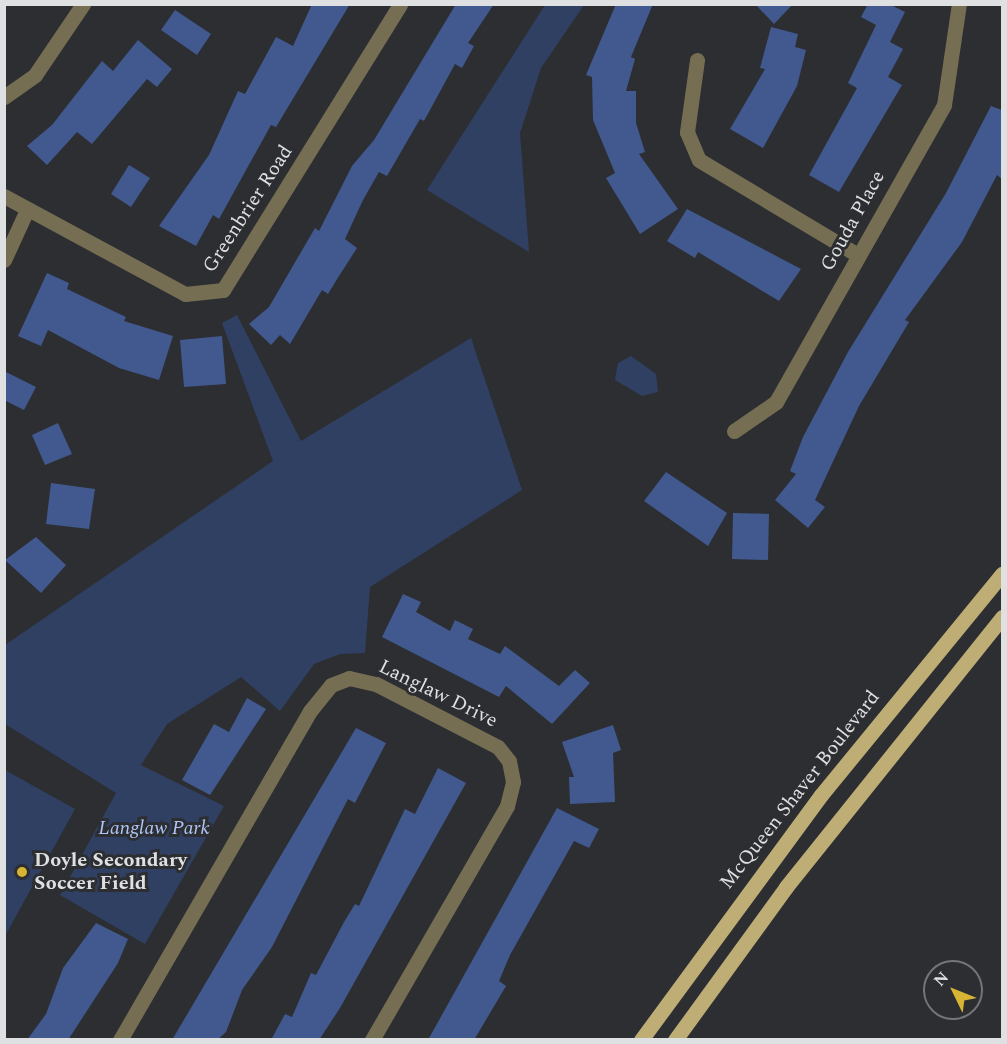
<!DOCTYPE html>
<html>
<head>
<meta charset="utf-8">
<style>
	body { margin:0 }
	#map { position:relative; width:1007px; height:1044px; overflow:hidden; background:#2c2e32; font-family:Spectral,serif }
	div>[style] { position:absolute }
	.green>* { inset:0; background:#304063 }
	.building>* { inset:0; background:#41598e }
	.minor>* { height:15px; margin:-7.5px; padding:0 7.5px; transform-origin:7.5px; border-radius:7.5px; background:#766e53 }
	.major>* { height:15px; margin:-7.5px; padding:0 7.5px; transform-origin:7.5px; border-radius:7.5px; background:#bead74 }
	.dots>* { width:16px; height:16px; translate:-50% -50%; box-sizing:border-box; border:3px solid #2c2e32; border-radius:50% }
	span { translate:-50% -50%; white-space:nowrap; text-align:center; line-height:1.15; -webkit-text-stroke:6px #2c2e32; paint-order:stroke }
	.street-label { font-size:20px; color:#dfe0e2 }
	.park-label { font-size:20px; color:#aec5f6; font-style:italic }
	.poi-label { font-size:20px; color:#dfe0e2; font-weight:700 }
	.left { translate:0 -50%; text-align:left }
	.frame { position:absolute; inset:0; border:6px solid #dfe0e2; pointer-events:none }
	.north { position:absolute; left:923px; top:960px; width:60px; height:60px; box-sizing:border-box; background:#2c2e32; border:2px solid #747578; border-radius:50%; rotate:313deg; font-size:16px; font-weight:700; line-height:24px; text-align:center; color:#dfe0e2 }
	.north::after { content:''; display:block; margin:auto; width:21px; height:27px; background:#d7b434; clip-path:polygon(50% 0,100% 100%,50% 72%,0 100%) }
</style>
</head>
<body>
<div id="map">
	<div class="green">
		<i style="clip-path:polygon(545px 5px,584px 5px,541px 68px,520px 133px,529px 252px,427px 190px)"></i>
		<i style="clip-path:polygon(237px 315px,301px 441px,471px 338px,522px 490px,370px 587px,365px 653px,340px 654px,314px 664px,280px 711px,241px 677px,167px 724px,141px 765px,224px 806px,145px 944px,60px 895px,116px 793px,5px 724px,5px 645px,273px 461px,222px 323px)"></i>
		<i style="clip-path:polygon(631px 356px,656px 374px,658px 392px,642px 396px,615px 380px,618px 363px)"></i>
		<i style="clip-path:polygon(5px 770px,75px 809px,5px 936px)"></i>
	</div>
	<div class="building">
		<i style="clip-path:polygon(312px 4px,350px 4px,276px 127px,271px 125px,219px 219px,213px 215px,196px 246px,159px 226px,209px 155px,238px 91px,245px 94px,276px 37px,293px 46px)"></i>
		<i style="clip-path:polygon(456px 4px,494px 4px,468px 43px,474px 46px,462px 68px,455px 64px,424px 121px,420px 119px,387px 176px,379px 172px,363px 200px,345px 239px,357px 248px,339px 276px,328px 294px,322px 290px,290px 344px,280px 335px,271px 345px,249px 324px,269px 307px,315px 228px,319px 231px,352px 166px,374px 140px)"></i>
		<i style="clip-path:polygon(616px 4px,653px 4px,631px 57px,635px 59px,626px 91px,636px 91px,636px 123px,645px 152px,639px 154px,678px 209px,640px 234px,606px 178px,615px 173px,593px 120px,592px 77px,586px 75px)"></i>
		<i style="clip-path:polygon(755px 4px,793px 4px,774px 24px)"></i>
		<i style="clip-path:polygon(868px 4px,889px 4px,905px 12px,890px 42px,903px 49px,888px 77px,902px 85px,839px 192px,809px 175px,857px 88px,848px 83px,876px 25px,861px 17px)"></i>
		<i style="clip-path:polygon(175px 10px,211px 34px,197px 55px,161px 30px)"></i>
		<i style="clip-path:polygon(771px 27px,798px 34px,795px 47px,806px 50px,797px 86px,763px 148px,730px 129px,765px 69px,760px 68px)"></i>
		<i style="clip-path:polygon(138px 40px,172px 69px,157px 87px,147px 79px,92px 144px,77px 132px,47px 165px,27px 146px,52px 125px,102px 61px,113px 71px)"></i>
		<i style="clip-path:polygon(991px 106px,1002px 110px,1002px 179px,997px 175px,962px 242px,905px 320px,909px 322px,859px 406px,815px 500px,825px 507px,808px 528px,775px 500px,796px 474px,790px 471px,803px 437px,848px 352px,946px 193px)"></i>
		<i style="clip-path:polygon(129px 165px,150px 178px,131px 207px,111px 194px)"></i>
		<i style="clip-path:polygon(687px 209px,801px 269px,779px 301px,698px 252px,695px 258px,667px 241px)"></i>
		<i style="clip-path:polygon(47px 273px,69px 283px,67px 289px,126px 317px,124px 321px,173px 336px,159px 380px,119px 368px,48px 330px,41px 346px,18px 336px)"></i>
		<i style="clip-path:polygon(222px 336px,226px 384px,184px 387px,180px 340px)"></i>
		<i style="clip-path:polygon(4px 371px,36px 387px,24px 410px,4px 400px)"></i>
		<i style="clip-path:polygon(58px 423px,72px 454px,45px 465px,32px 435px)"></i>
		<i style="clip-path:polygon(666px 472px,727px 513px,708px 546px,644px 501px)"></i>
		<i style="clip-path:polygon(51px 483px,95px 489px,89px 529px,46px 524px)"></i>
		<i style="clip-path:polygon(733px 513px,769px 514px,768px 560px,732px 559px)"></i>
		<i style="clip-path:polygon(36px 537px,66px 565px,41px 593px,5px 560px)"></i>
		<i style="clip-path:polygon(403px 594px,421px 602px,416px 612px,450px 631px,455px 620px,473px 629px,468px 639px,500px 654px,505px 646px,559px 686px,575px 670px,590px 683px,552px 724px,506px 686px,499px 697px,382px 637px)"></i>
		<i style="clip-path:polygon(247px 698px,266px 709px,210px 795px,182px 780px,214px 724px,229px 732px)"></i>
		<i style="clip-path:polygon(613px 725px,621px 750px,613px 753px,615px 802px,570px 804px,569px 777px,574px 777px,562px 742px)"></i>
		<i style="clip-path:polygon(356px 728px,386px 743px,355px 803px,348px 799px,272px 947px,242px 990px,226px 1032px,217px 1040px,172px 1040px)"></i>
		<i style="clip-path:polygon(438px 768px,466px 783px,340px 1008px,319px 1040px,271px 1040px,285px 1014px,292px 1017px,311px 973px,316px 975px,344px 922px,355px 904px,359px 906px,405px 809px,415px 814px)"></i>
		<i style="clip-path:polygon(557px 808px,599px 829px,589px 848px,574px 841px,510px 955px,499px 981px,506px 986px,474px 1040px,428px 1040px)"></i>
		<i style="clip-path:polygon(96px 923px,128px 939px,118px 963px,68px 1040px,27px 1040px,46px 1014px,63px 968px)"></i>
	</div>
	<div class="minor">
		<i style="left:697px;top:60px;width:73px;rotate:97.9deg"></i>
		<i style="left:687px;top:132px;width:30px;rotate:67deg"></i>
		<i style="left:699px;top:160px;width:185px;rotate:30.9deg"></i>
		<i style="left:4px;top:97px;width:38px;rotate:-35deg"></i>
		<i style="left:35px;top:75px;width:86px;rotate:-55.9deg"></i>
		<i style="left:4px;top:196px;width:206px;rotate:28.4deg"></i>
		<i style="left:185px;top:294px;width:38px;rotate:-6deg"></i>
		<i style="left:223px;top:290px;width:336px;rotate:-58.2deg"></i>
		<i style="left:4px;top:260px;width:53px;rotate:-65.4deg"></i>
		<i style="left:734px;top:431px;width:51px;rotate:-34.6deg"></i>
		<i style="left:776px;top:402px;width:341px;rotate:-60.5deg"></i>
		<i style="left:944px;top:105px;width:102px;rotate:-81.6deg"></i>
		<i style="left:120px;top:1040px;width:380px;rotate:-60deg"></i>
		<i style="left:310px;top:711px;width:33px;rotate:-51deg"></i>
		<i style="left:331px;top:685px;width:19px;rotate:-21deg"></i>
		<i style="left:349px;top:678px;width:28px;rotate:13deg"></i>
		<i style="left:376px;top:684px;width:137px;rotate:27.3deg"></i>
		<i style="left:498px;top:747px;width:18px;rotate:52deg"></i>
		<i style="left:509px;top:761px;width:21px;rotate:79deg"></i>
		<i style="left:513px;top:782px;width:25px;rotate:104deg"></i>
		<i style="left:507px;top:806px;width:270px;rotate:120deg"></i>
	</div>
	<div class="major">
		<i style="left:641px;top:1040px;width:304px;rotate:-53.7deg"></i>
		<i style="left:821px;top:795px;width:286px;rotate:-50.7deg"></i>
		<i style="left:675px;top:1040px;width:189px;rotate:-54deg"></i>
		<i style="left:786px;top:887px;width:346px;rotate:-51.3deg"></i>
	</div>
	<div class="dots">
		<i style="left:22px;top:872px;background:#d7b434"></i>
	</div>
	<div class="street-label">
		<span style="left:248px;top:209px;rotate:-57deg">Greenbrier Road</span>
		<span style="left:853px;top:221px;rotate:-61deg">Gouda Place</span>
		<span style="left:438px;top:694px;rotate:26deg">Langlaw Drive</span>
		<span style="left:800px;top:790px;rotate:-52deg">McQueen Shaver Boulevard</span>
	</div>
	<div class="park-label">
		<span style="left:154px;top:828px">Langlaw Park</span>
	</div>
	<div class="poi-label">
		<span class="left" style="left:34px;top:872px">Doyle Secondary<br>Soccer Field</span>
	</div>
	<div class="frame"></div>
	<div class="north">N</div>
</div>
</body>
</html>
